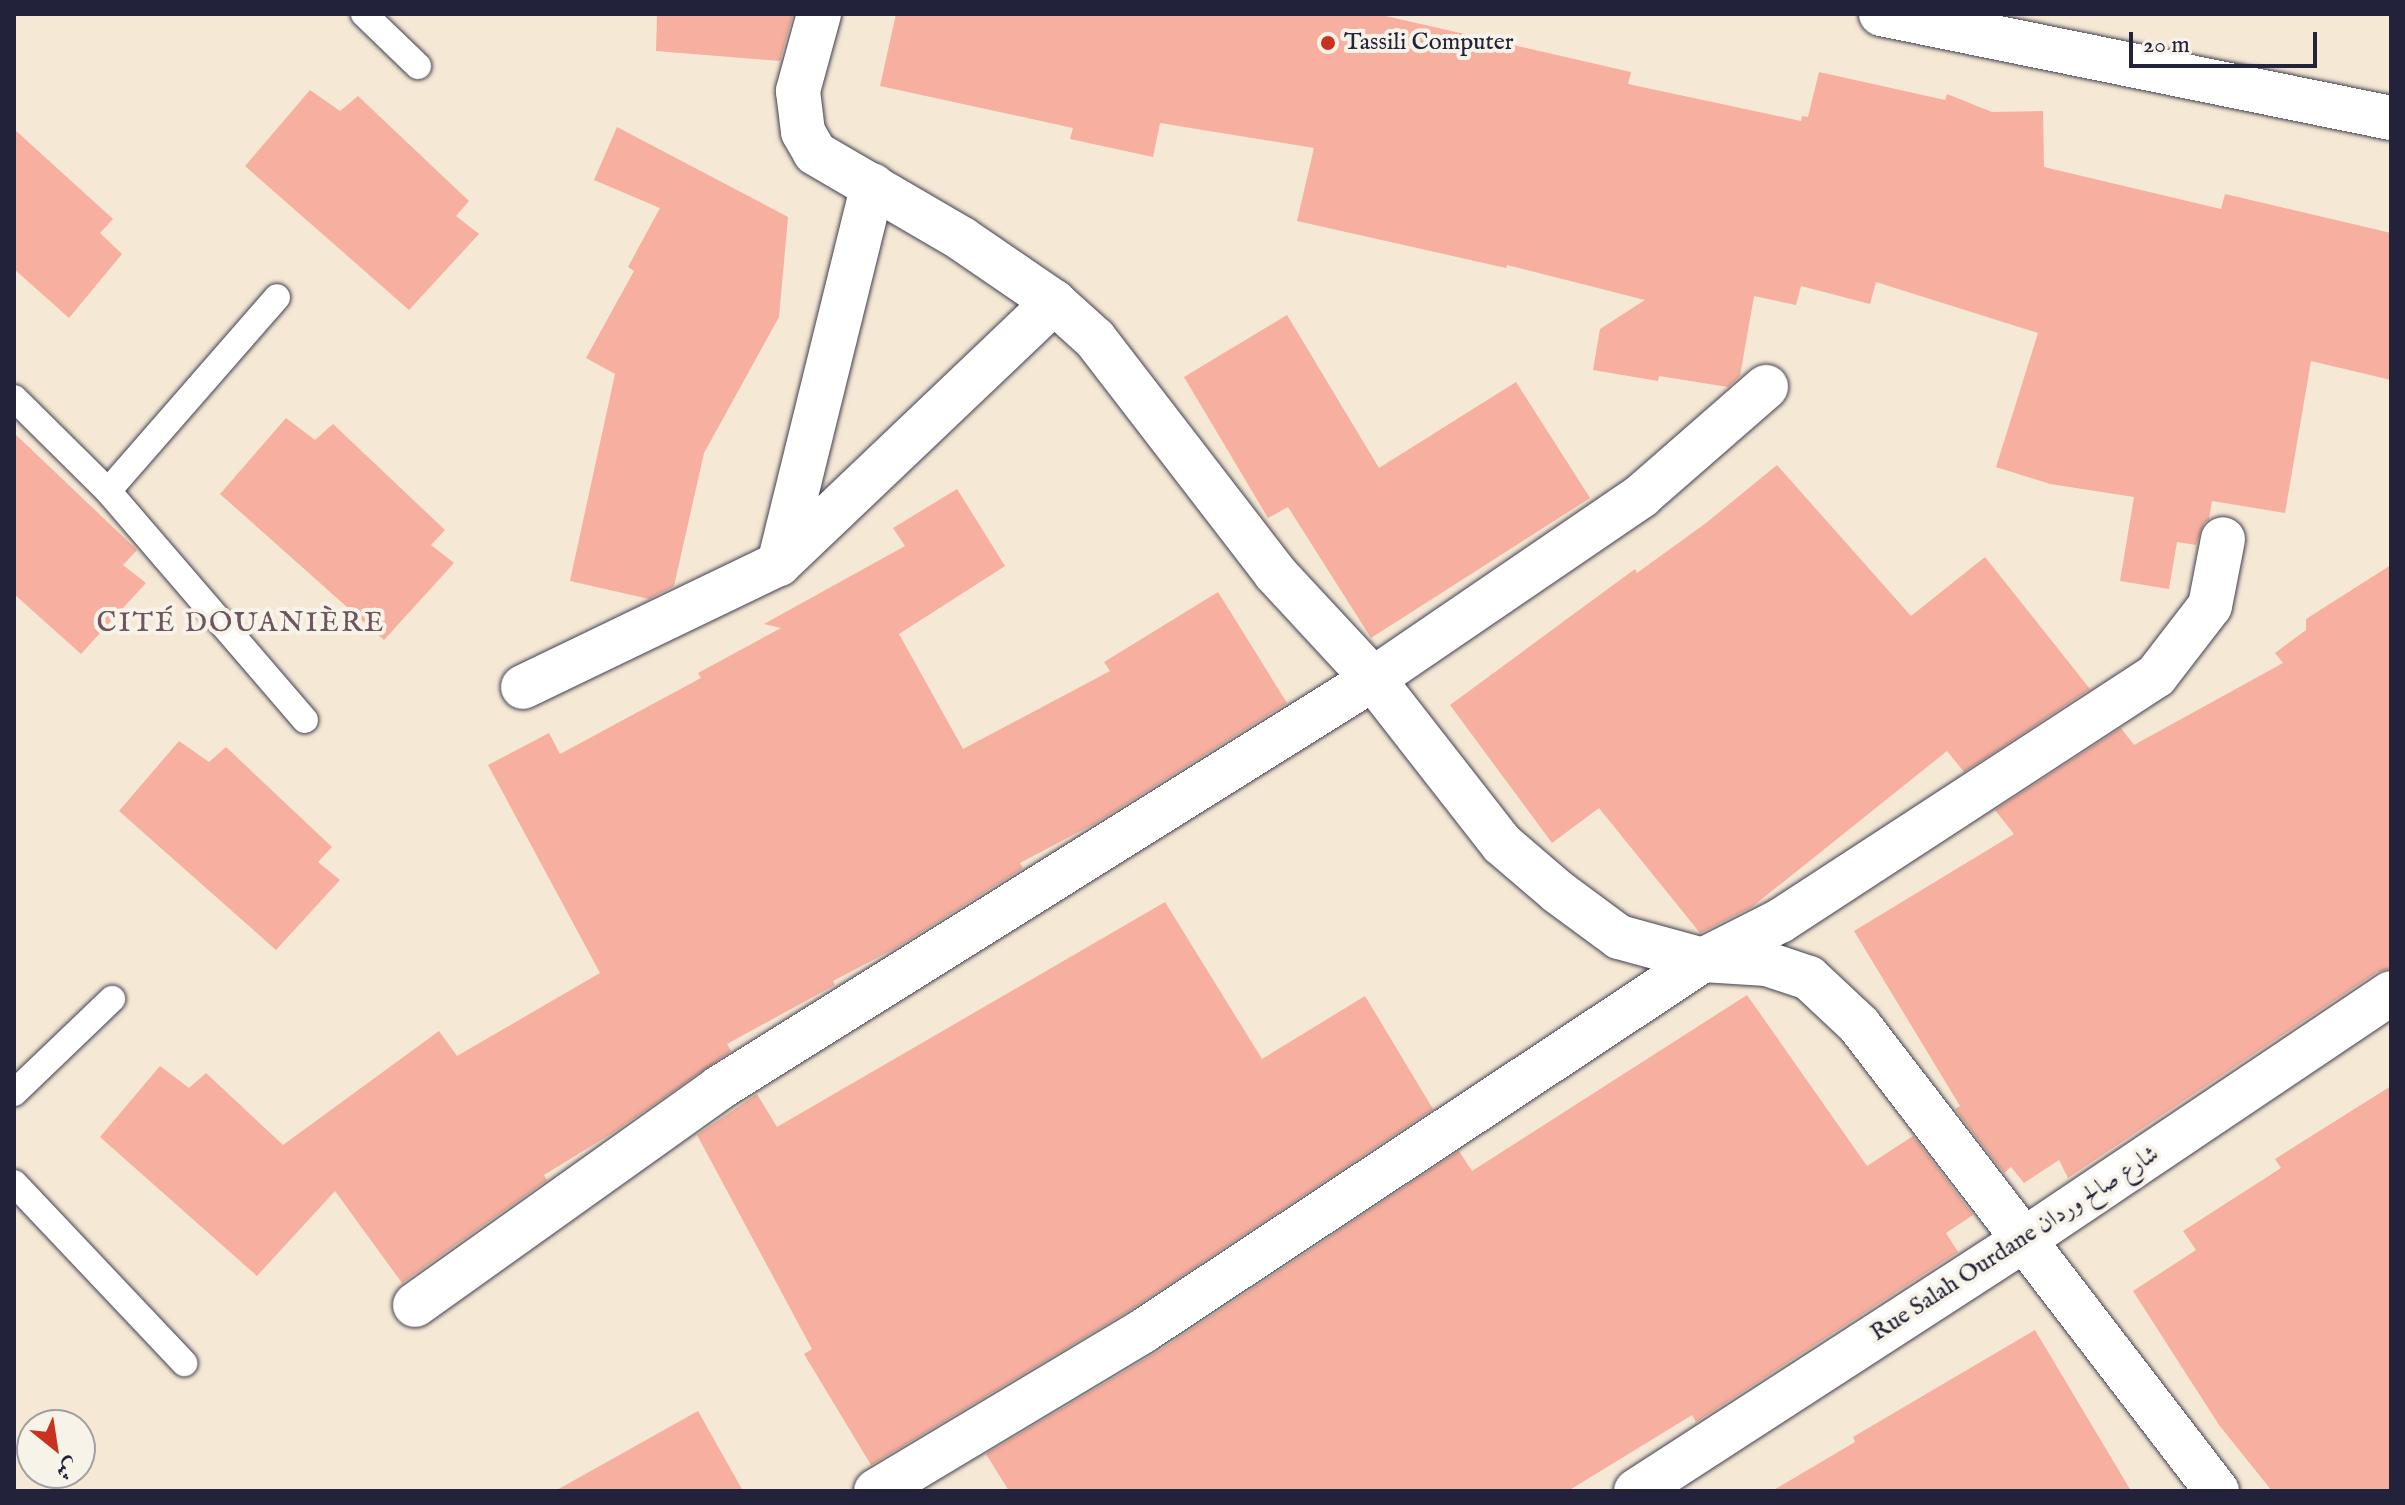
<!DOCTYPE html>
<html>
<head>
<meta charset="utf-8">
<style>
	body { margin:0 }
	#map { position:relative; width:2405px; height:1505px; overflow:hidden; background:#f5e8d4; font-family:"IM FELL English",Amiri,serif }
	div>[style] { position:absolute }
	.building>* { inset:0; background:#f7b09f }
	.roads { filter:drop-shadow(0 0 2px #424052) drop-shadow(0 0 2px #424052) }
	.service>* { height:26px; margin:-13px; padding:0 13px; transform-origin:13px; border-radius:13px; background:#fff }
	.minor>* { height:44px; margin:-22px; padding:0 22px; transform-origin:22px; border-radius:22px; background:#fff }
	.tertiary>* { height:44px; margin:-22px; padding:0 22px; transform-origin:22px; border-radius:22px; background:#fff }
	.dots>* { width:22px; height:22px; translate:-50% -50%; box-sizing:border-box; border:4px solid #f7f3e8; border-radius:50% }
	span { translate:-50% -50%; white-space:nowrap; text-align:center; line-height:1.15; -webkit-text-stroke:8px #f7f3e8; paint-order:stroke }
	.poi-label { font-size:24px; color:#22223b }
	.left { translate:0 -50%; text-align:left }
	.street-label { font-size:24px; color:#22223b }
	.quarter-label { font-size:28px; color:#6d545e; letter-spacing:2px }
	.frame { position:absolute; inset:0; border:16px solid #22223b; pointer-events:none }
	.north { position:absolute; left:16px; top:1409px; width:80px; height:80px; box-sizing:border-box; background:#f7f3e8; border:2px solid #a29fa3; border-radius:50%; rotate:150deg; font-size:22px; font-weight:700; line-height:32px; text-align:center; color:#22223b }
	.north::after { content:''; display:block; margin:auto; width:28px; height:36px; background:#c8321e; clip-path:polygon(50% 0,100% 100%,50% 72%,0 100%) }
	.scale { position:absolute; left:2129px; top:32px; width:188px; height:36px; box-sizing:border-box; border:4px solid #22223b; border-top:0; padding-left:10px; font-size:24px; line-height:28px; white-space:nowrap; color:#22223b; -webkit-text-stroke:6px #f7f3e8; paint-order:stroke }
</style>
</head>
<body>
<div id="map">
	<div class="building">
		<i style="clip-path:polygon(657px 14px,793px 14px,780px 61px,656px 51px)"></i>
		<i style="clip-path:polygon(896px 14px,1377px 14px,1631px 72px,1628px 84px,1801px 121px,1802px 116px,1808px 117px,1819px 72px,1945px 100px,1947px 94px,1992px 112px,2043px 111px,2044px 167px,2221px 209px,2225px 194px,2391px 233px,2391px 380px,2311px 361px,2285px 513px,2212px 501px,2209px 519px,2204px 523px,2196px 545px,2177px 542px,2169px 589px,2120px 581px,2134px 497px,2050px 484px,1996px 467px,2038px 333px,1876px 282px,1870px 304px,1801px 286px,1796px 305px,1754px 296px,1740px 376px,1728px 387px,1659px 376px,1658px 381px,1593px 370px,1600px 329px,1645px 300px,1507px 265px,1506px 268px,1297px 221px,1314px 148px,1160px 123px,1153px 157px,1070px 139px,1073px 128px,880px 86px)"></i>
		<i style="clip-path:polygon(310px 90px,340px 111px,358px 96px,469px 201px,456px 216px,479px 234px,409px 310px,245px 166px)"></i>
		<i style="clip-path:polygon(617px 127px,788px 217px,779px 317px,704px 453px,674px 586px,649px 599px,570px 581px,615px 374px,586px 358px,634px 271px,628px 267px,660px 208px,594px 180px)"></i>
		<i style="clip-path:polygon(14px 129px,113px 219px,100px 233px,122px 254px,69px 318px,14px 269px)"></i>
		<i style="clip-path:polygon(1287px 315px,1379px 468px,1516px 382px,1590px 498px,1371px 638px,1288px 507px,1268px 518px,1184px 377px)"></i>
		<i style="clip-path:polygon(286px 418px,315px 440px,333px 424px,445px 530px,431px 545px,454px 563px,384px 640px,220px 494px)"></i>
		<i style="clip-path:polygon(14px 433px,137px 550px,123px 565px,146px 583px,81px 654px,14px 594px)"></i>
		<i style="clip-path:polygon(1777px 465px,1911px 616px,1985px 557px,2090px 689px,1964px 772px,1947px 751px,1752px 907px,1700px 933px,1599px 808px,1552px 843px,1450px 705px,1635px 569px,1637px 573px,1706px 523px)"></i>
		<i style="clip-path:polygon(957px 489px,1005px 566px,899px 634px,963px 749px,1110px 671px,1104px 662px,1218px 592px,1287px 703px,1094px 824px,1020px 863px,1023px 868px,894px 949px,833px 981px,835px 985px,727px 1044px,731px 1051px,611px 1134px,544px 1175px,547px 1180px,402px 1283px,335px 1191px,257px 1276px,100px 1137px,160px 1066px,189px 1088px,206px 1073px,283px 1145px,439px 1031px,457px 1056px,600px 973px,488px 765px,549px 733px,560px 754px,701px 678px,698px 673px,781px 628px,764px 624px,905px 546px,893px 528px)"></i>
		<i style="clip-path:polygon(2391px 565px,2391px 968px,2377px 972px,2068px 1178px,2059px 1160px,2024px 1183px,2011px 1167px,2004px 1173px,1955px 1109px,1960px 1106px,1854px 931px,2014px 834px,1995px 810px,2121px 728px,2134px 745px,2283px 663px,2275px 653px,2306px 630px,2306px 619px)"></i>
		<i style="clip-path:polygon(179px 741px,209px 762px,226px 747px,332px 847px,318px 862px,340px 880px,276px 950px,119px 811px)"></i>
		<i style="clip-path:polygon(1165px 902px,1262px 1059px,1365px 996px,1433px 1109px,1130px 1310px,871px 1465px,804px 1354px,812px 1349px,697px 1135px,757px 1094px,777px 1127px)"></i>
		<i style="clip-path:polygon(1747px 995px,1867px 1166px,1913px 1136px,1973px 1215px,1946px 1233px,1958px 1252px,1696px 1422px,1692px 1415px,1568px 1491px,1009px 1491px,986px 1454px,1157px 1352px,1459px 1151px,1472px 1171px)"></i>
		<i style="clip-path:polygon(2391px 1086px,2391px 1491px,2272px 1491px,2219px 1425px,2133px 1291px,2196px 1250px,2183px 1231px,2281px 1168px,2275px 1159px)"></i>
		<i style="clip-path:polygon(2035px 1330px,2131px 1491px,1772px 1491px,1855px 1442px,1853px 1437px)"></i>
		<i style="clip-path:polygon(698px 1411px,743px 1491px,555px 1491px)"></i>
	</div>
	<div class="roads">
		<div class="service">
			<i style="left:364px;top:14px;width:75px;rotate:43.9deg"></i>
			<i style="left:14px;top:398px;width:132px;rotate:44.7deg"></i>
			<i style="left:108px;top:491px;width:302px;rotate:49.3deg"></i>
			<i style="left:108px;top:491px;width:257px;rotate:-48.9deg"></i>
			<i style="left:14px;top:1093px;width:136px;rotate:-43.8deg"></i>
			<i style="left:14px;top:1183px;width:248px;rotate:46.6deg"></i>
		</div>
		<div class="minor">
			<i style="left:1881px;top:14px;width:520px;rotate:11.53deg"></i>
			<i style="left:779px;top:564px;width:390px;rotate:-76.1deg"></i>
			<i style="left:523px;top:687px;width:284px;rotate:-25.7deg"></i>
			<i style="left:779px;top:564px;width:380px;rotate:-43.6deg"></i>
			<i style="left:415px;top:1305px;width:374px;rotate:-35.5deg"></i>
			<i style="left:719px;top:1088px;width:771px;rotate:-32.02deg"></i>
			<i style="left:1373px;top:679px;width:325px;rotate:-34.3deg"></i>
			<i style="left:1641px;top:496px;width:166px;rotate:-41.1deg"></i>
			<i style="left:876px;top:1491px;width:311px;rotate:-30.9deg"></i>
			<i style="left:1143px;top:1331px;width:672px;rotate:-33.52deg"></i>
			<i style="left:1703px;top:960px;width:86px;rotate:-26.9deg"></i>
			<i style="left:1780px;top:921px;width:449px;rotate:-33.1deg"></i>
			<i style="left:2156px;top:676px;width:88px;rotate:-52.4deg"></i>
			<i style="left:2210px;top:606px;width:68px;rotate:-79deg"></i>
			<i style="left:1636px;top:1491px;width:463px;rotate:-32.9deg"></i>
			<i style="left:2025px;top:1239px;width:441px;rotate:-33.9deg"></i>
		</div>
		<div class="tertiary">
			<i style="left:819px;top:14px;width:80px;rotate:105.3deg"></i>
			<i style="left:798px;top:91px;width:41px;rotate:83deg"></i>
			<i style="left:803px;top:132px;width:24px;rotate:60deg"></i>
			<i style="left:815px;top:153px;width:170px;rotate:30.3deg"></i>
			<i style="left:962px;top:239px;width:112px;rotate:34.4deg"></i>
			<i style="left:1054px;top:302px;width:55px;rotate:42.1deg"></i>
			<i style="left:1095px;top:339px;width:295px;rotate:52.4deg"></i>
			<i style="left:1275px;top:573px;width:144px;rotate:47.2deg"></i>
			<i style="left:1373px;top:679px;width:209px;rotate:52deg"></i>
			<i style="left:1502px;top:844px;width:74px;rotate:40.6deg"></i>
			<i style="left:1558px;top:892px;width:76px;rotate:36.4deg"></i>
			<i style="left:1619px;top:937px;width:87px;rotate:15.3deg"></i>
			<i style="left:1703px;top:960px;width:64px;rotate:3.6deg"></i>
			<i style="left:1767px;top:964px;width:44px;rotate:18.4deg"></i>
			<i style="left:1809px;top:978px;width:69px;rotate:43.2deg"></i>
			<i style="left:1859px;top:1025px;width:588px;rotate:52.47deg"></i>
		</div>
	</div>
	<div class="dots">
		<i style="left:1328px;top:43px;background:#c8321e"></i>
	</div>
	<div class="poi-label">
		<span class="left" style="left:1344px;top:43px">Tassili Computer</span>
	</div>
	<div class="street-label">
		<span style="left:2015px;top:1244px;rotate:-33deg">Rue Salah Ourdane شارع صالح وردان</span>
	</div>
	<div class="quarter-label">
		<span style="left:241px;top:624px">CITÉ DOUANIÈRE</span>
	</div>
	<div class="frame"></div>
	<div class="north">ش</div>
	<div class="scale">20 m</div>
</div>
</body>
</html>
